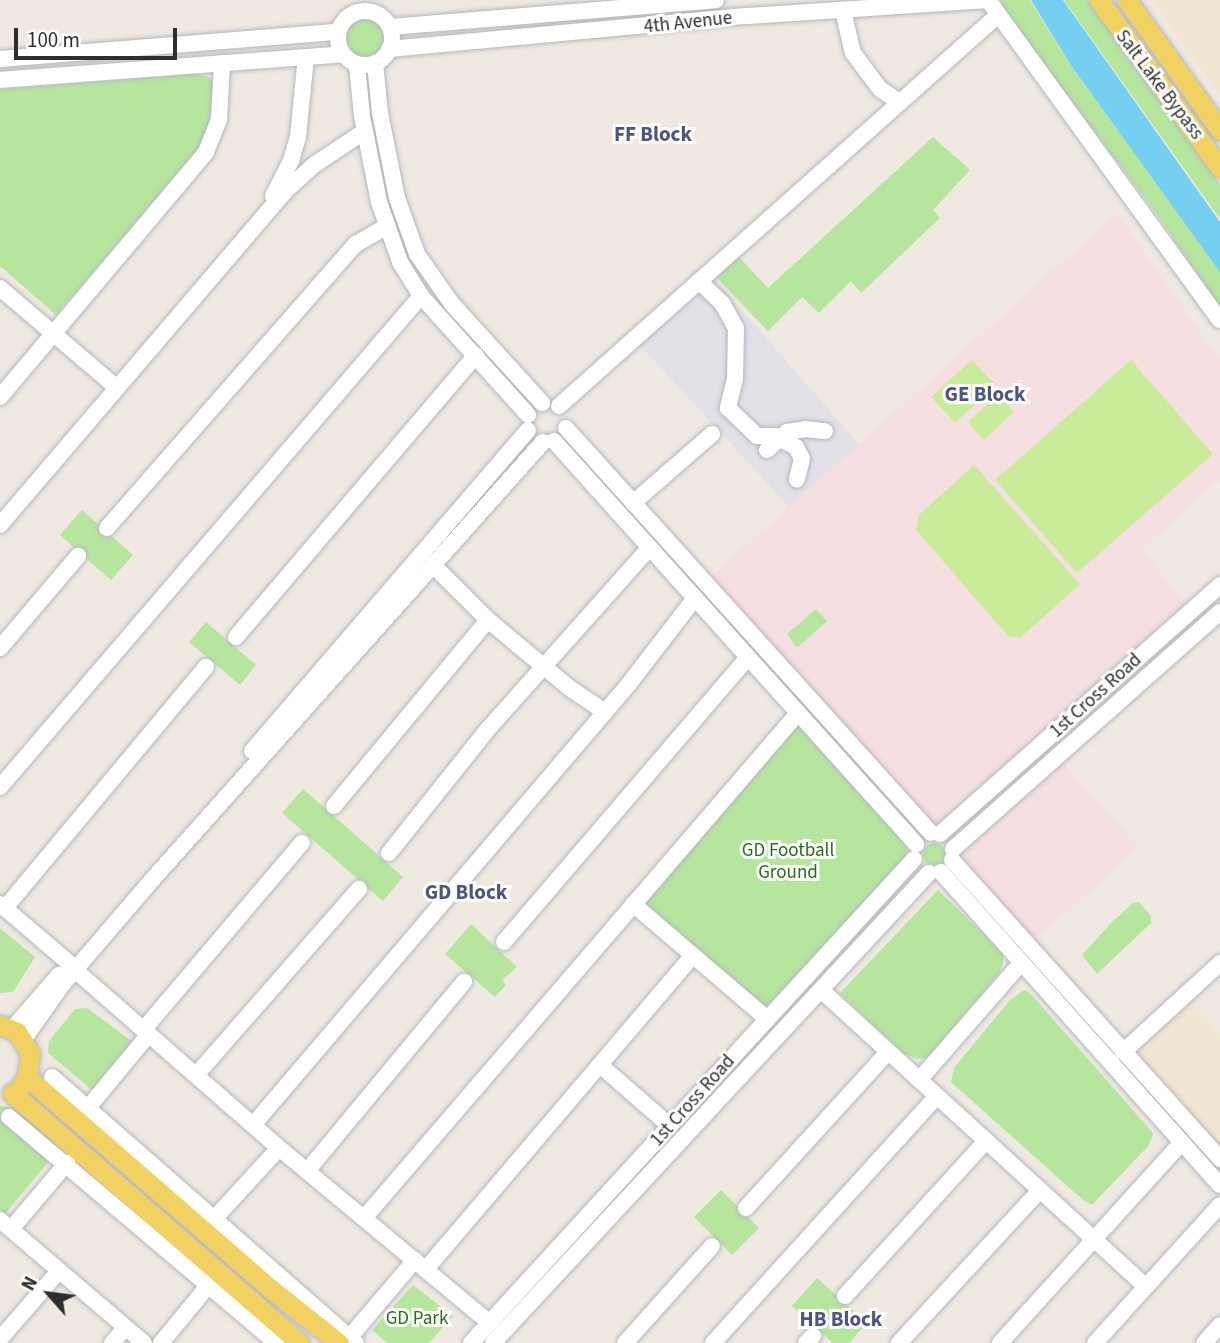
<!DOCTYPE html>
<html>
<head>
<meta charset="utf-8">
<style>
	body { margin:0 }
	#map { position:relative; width:1220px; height:1343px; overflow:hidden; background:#efe9e1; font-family:"Source Sans 3",sans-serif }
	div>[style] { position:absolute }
	.industrial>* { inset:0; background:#e3e1e8 }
	.education>* { inset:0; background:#f0e6d1 }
	.medical>* { inset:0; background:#f5dfe0 }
	.green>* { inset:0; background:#b6e59e }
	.round { border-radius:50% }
	.pitch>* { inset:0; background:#c9ec9a }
	.water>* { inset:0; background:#75cff0 }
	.roads { filter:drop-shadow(0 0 2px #b4b7c1) drop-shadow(0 0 2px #b4b7c1) }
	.minor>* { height:16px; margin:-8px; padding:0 8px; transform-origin:8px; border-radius:8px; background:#fff }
	.minor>.ring { margin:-8px; padding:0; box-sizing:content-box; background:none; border:16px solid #fff; border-radius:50% }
	.major>* { height:19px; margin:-9.5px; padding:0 9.5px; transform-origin:9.5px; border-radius:9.5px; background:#f2d163 }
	span { translate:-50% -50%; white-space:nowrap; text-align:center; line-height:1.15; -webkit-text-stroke:6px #fff; paint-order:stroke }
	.street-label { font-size:19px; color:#2e2e2e }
	.park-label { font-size:19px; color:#2c6e1b }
	.neighbourhood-label { font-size:21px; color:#4d5680; font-weight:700 }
	.north { position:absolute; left:14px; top:1259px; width:70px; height:70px; -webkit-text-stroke:5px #fff; paint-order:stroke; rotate:298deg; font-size:19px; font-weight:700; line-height:28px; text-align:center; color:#2e2e2e }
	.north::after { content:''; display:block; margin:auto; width:24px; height:32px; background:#2e2e2e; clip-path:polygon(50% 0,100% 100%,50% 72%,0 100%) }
	.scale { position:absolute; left:14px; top:28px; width:163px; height:32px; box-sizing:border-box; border:4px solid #2e2e2e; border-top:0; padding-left:9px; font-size:21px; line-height:24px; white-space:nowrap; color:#2e2e2e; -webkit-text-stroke:5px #fff; paint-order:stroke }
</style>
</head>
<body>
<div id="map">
	<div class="industrial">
		<i style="clip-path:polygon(711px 275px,860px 445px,790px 508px,636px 341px)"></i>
	</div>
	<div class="education">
		<i style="clip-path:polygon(1152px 0,1220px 0,1220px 94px,1191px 55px)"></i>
		<i style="clip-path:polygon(1185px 997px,1220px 1035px,1220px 1156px,1127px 1051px)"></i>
	</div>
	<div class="medical">
		<i style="clip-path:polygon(1117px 213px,1220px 360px,1220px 479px,1141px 550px,1190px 607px,939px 828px,931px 826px,707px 580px)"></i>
		<i style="clip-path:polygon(1060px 759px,1138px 847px,1031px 945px,955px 860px,958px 849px)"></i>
	</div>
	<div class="green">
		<i style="clip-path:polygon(1000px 0,1030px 0,1067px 60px,1220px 271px,1220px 307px,1158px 216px,1008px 17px)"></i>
		<i style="clip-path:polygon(1064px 0,1088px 0,1220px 184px,1220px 219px)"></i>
		<i class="round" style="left:343px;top:17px;width:42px;height:42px"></i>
		<i style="clip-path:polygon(197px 74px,209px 77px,215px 87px,212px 112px,201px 146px,56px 315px,0 266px,0 89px)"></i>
		<i style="clip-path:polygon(933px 137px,970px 170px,933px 210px,940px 218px,861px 293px,851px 281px,819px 313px,802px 297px,768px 331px,713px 274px,737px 255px,768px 288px)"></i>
		<i style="clip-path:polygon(82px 510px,133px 555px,111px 580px,60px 535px)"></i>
		<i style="clip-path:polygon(816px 609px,827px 621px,798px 647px,795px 646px,787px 634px)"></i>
		<i style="clip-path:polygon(206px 622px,256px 665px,240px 685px,189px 642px)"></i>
		<i style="clip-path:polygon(799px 722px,908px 842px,905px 860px,764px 1009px,643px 901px)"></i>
		<i style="clip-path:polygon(303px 789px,403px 877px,383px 901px,282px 813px)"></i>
		<i class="round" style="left:923px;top:843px;width:22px;height:22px"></i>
		<i style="clip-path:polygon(938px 890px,1004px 954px,1003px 962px,1000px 972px,927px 1058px,918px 1059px,902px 1053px,840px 993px)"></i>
		<i style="clip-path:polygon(1139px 902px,1151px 916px,1151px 923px,1097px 974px,1082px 955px,1112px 922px,1133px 903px)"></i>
		<i style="clip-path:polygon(471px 924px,517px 967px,502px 980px,506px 985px,495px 997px,445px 954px)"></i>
		<i style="clip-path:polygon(0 928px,35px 957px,13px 992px,0 993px)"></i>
		<i style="clip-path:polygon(1024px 990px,1029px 992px,1153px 1133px,1149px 1145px,1092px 1205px,1083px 1200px,951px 1082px,954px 1068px,1010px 1000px)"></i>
		<i style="clip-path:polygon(87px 1008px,133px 1042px,113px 1064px,119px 1069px,114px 1074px,108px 1069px,92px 1090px,48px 1053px,49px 1041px,75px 1009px)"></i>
		<i style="clip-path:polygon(0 1106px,8px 1107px,53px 1156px,5px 1214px,0 1209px)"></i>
		<i style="clip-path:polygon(721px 1190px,759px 1228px,732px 1255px,694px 1217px)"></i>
		<i style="clip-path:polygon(817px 1278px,867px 1323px,849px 1343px,833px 1343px,792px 1306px)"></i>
		<i style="clip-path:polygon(413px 1285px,453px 1316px,429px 1343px,387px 1343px,372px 1330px)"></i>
	</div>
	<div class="pitch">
		<i style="clip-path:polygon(972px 360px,996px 385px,955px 423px,931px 397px)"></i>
		<i style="clip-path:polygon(1131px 360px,1213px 454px,1077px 573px,995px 480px)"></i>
		<i style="clip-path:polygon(998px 394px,1014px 412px,984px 440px,968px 422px)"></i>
		<i style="clip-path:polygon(974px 465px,1080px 584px,1020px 638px,1008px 636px,916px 530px,919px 515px)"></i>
	</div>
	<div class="water">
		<i style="clip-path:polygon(1031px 0,1063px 0,1220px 222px,1220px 272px,1070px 64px)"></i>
	</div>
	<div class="roads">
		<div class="minor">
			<i class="ring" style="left:338px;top:11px;width:38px;height:38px"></i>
			<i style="left:843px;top:11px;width:43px;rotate:76.6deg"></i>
			<i style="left:853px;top:53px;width:45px;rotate:53.1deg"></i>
			<i style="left:880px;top:89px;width:23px;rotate:34deg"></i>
			<i style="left:390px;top:27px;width:327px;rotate:-4.7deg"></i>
			<i style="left:389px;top:49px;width:361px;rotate:-5.3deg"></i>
			<i style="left:748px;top:16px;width:241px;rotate:-3.8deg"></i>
			<i style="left:988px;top:0;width:395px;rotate:54.1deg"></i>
			<i style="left:0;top:59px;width:339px;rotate:-4.6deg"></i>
			<i style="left:375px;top:63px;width:50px;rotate:84.3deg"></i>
			<i style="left:380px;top:113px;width:87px;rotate:78.7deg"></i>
			<i style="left:397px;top:198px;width:59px;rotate:70.3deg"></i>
			<i style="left:417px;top:254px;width:61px;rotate:55deg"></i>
			<i style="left:452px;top:304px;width:134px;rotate:47.7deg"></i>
			<i style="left:357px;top:65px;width:51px;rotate:84.4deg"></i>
			<i style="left:362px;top:116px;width:88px;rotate:78.8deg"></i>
			<i style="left:379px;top:202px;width:64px;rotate:70.7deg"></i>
			<i style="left:400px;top:262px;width:40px;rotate:58deg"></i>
			<i style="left:421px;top:296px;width:160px;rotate:48deg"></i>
			<i style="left:0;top:80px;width:343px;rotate:-4.3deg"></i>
			<i style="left:273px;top:196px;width:39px;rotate:-63deg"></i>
			<i style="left:291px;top:161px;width:25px;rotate:-74deg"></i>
			<i style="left:298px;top:137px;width:80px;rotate:-84.3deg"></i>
			<i style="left:699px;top:281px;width:32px;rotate:44deg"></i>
			<i style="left:722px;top:303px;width:29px;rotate:61deg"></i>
			<i style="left:736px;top:328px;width:51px;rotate:91.1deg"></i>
			<i style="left:735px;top:379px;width:30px;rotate:104deg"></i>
			<i style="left:728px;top:408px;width:40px;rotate:44deg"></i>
			<i style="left:757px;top:436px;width:18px"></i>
			<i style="left:775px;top:436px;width:24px;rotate:28deg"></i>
			<i style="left:796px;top:447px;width:13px;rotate:63deg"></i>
			<i style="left:802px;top:459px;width:21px;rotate:104deg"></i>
			<i style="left:0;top:288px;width:154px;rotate:40.5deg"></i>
			<i style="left:0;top:397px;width:320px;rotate:-49.9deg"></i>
			<i style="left:206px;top:152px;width:35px;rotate:-68deg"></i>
			<i style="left:219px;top:119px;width:56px;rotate:-86.9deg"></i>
			<i style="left:559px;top:406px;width:586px;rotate:-41.68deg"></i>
			<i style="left:566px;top:428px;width:545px;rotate:47.97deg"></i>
			<i style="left:554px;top:441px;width:542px;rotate:48.07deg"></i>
			<i style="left:767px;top:450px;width:27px;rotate:-42deg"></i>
			<i style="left:787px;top:432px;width:18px;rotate:-9deg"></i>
			<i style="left:805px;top:429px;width:20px;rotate:6deg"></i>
			<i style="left:633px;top:503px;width:105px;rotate:-41.1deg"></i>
			<i style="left:0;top:525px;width:438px;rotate:-49.5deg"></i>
			<i style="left:284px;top:192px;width:40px;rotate:-42deg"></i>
			<i style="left:314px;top:165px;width:61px;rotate:-33.7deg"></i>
			<i style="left:107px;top:528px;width:378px;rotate:-48.8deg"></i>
			<i style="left:356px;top:244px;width:34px;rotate:-30deg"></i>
			<i style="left:433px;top:565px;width:78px;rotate:45deg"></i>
			<i style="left:488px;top:620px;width:104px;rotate:39.9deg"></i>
			<i style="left:568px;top:687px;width:45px;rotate:34deg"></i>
			<i style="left:236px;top:637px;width:370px;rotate:-49.6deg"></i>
			<i style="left:0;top:648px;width:121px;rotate:-49.7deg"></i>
			<i style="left:252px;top:751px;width:423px;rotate:-49.3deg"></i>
			<i style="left:0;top:787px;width:647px;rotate:-49.39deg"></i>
			<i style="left:334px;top:806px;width:241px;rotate:-50.4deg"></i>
			<i style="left:940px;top:834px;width:375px;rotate:-41.6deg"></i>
			<i style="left:953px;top:849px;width:357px;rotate:-41.6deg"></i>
			<i style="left:389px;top:853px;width:159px;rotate:-51.4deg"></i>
			<i style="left:488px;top:729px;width:242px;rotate:-48.3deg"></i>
			<i style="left:952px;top:860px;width:402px;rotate:48.1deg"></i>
			<i style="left:941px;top:872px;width:419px;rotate:48.3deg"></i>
			<i style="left:0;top:904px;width:91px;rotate:40.5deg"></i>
			<i style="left:633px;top:904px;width:177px;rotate:40.6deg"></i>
			<i style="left:5px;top:908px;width:314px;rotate:-50.2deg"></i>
			<i style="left:504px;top:942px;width:375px;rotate:-49.4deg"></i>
			<i style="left:75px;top:970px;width:271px;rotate:41.1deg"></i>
			<i style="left:279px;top:1148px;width:274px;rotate:39.7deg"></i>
			<i style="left:821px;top:990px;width:440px;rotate:42.4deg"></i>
			<i style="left:12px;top:1029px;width:72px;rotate:-49deg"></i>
			<i style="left:144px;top:1029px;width:244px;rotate:-49.7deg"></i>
			<i style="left:24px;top:1039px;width:66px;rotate:-54.9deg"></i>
			<i style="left:62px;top:985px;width:138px;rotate:-49.4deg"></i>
			<i style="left:152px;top:880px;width:587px;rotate:-48.24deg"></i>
			<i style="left:1123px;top:1052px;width:132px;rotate:-42.5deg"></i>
			<i style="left:600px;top:1065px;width:93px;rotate:41.1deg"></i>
			<i style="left:197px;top:1074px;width:246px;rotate:-48.8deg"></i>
			<i style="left:52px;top:1077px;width:404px;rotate:41.2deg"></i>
			<i style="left:919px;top:1080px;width:155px;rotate:-48.9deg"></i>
			<i style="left:87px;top:1109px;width:97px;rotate:-50.4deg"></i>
			<i style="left:9px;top:1117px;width:350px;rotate:40.2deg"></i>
			<i style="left:253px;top:1125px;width:578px;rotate:-49.56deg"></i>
			<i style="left:628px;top:685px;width:110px;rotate:-52.4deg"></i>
			<i style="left:307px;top:1171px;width:246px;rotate:-50.3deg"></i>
			<i style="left:746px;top:1208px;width:211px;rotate:-47.7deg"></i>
			<i style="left:365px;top:1217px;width:664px;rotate:-49.33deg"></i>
			<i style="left:214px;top:1219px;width:96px;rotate:-47.5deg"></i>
			<i style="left:0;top:1220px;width:189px;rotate:40.5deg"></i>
			<i style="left:11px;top:1229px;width:87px;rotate:-49.7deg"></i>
			<i style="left:426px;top:1269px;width:412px;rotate:-49.6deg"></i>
			<i style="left:845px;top:1296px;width:210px;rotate:-47.7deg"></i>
			<i style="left:349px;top:1338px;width:102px;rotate:-49.8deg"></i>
			<i style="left:0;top:1339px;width:90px;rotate:-49.1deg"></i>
			<i style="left:112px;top:1343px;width:20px;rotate:-49deg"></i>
			<i style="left:161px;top:1343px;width:74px;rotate:-50.5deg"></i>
			<i style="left:471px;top:1343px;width:656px;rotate:-47.53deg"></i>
			<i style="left:493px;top:1343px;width:641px;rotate:-47.15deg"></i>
			<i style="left:625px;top:1343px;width:130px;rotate:-48.1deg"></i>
			<i style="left:713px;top:1343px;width:333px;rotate:-47.8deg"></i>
			<i style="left:806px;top:1343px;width:10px;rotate:-45deg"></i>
			<i style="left:899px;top:1343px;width:208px;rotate:-47.3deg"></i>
			<i style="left:1000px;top:1343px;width:271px;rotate:-47.8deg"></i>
			<i style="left:1095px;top:1343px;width:186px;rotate:-47.8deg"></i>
			<i style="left:1204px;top:1343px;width:24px;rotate:-48deg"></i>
		</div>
		<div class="major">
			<i style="left:1099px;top:0;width:207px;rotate:54.2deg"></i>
			<i style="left:1127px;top:0;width:160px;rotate:54.4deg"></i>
			<i style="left:0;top:1025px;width:18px;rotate:22deg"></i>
			<i style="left:17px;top:1032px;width:25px;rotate:58deg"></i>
			<i style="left:30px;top:1053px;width:24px;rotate:97deg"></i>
			<i style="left:27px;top:1077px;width:12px;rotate:125deg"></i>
			<i style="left:27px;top:1077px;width:323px;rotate:41deg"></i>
			<i style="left:271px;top:1289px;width:87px;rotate:38.5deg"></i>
			<i style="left:12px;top:1093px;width:381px;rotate:41deg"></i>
		</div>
	</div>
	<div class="street-label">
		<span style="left:688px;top:23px;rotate:-6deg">4th Avenue</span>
		<span style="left:1159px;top:85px;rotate:53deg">Salt Lake Bypass</span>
		<span style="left:1096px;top:696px;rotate:-42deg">1st Cross Road</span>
		<span style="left:693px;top:1101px;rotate:-48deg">1st Cross Road</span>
	</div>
	<div class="park-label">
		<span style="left:788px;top:862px">GD Football<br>Ground</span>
		<span style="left:417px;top:1319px">GD Park</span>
	</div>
	<div class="neighbourhood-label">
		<span style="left:653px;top:134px">FF Block</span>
		<span style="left:985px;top:394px">GE Block</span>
		<span style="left:466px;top:892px">GD Block</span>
		<span style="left:841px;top:1319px">HB Block</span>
	</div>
	<div class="north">N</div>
	<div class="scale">100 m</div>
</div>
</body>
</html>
